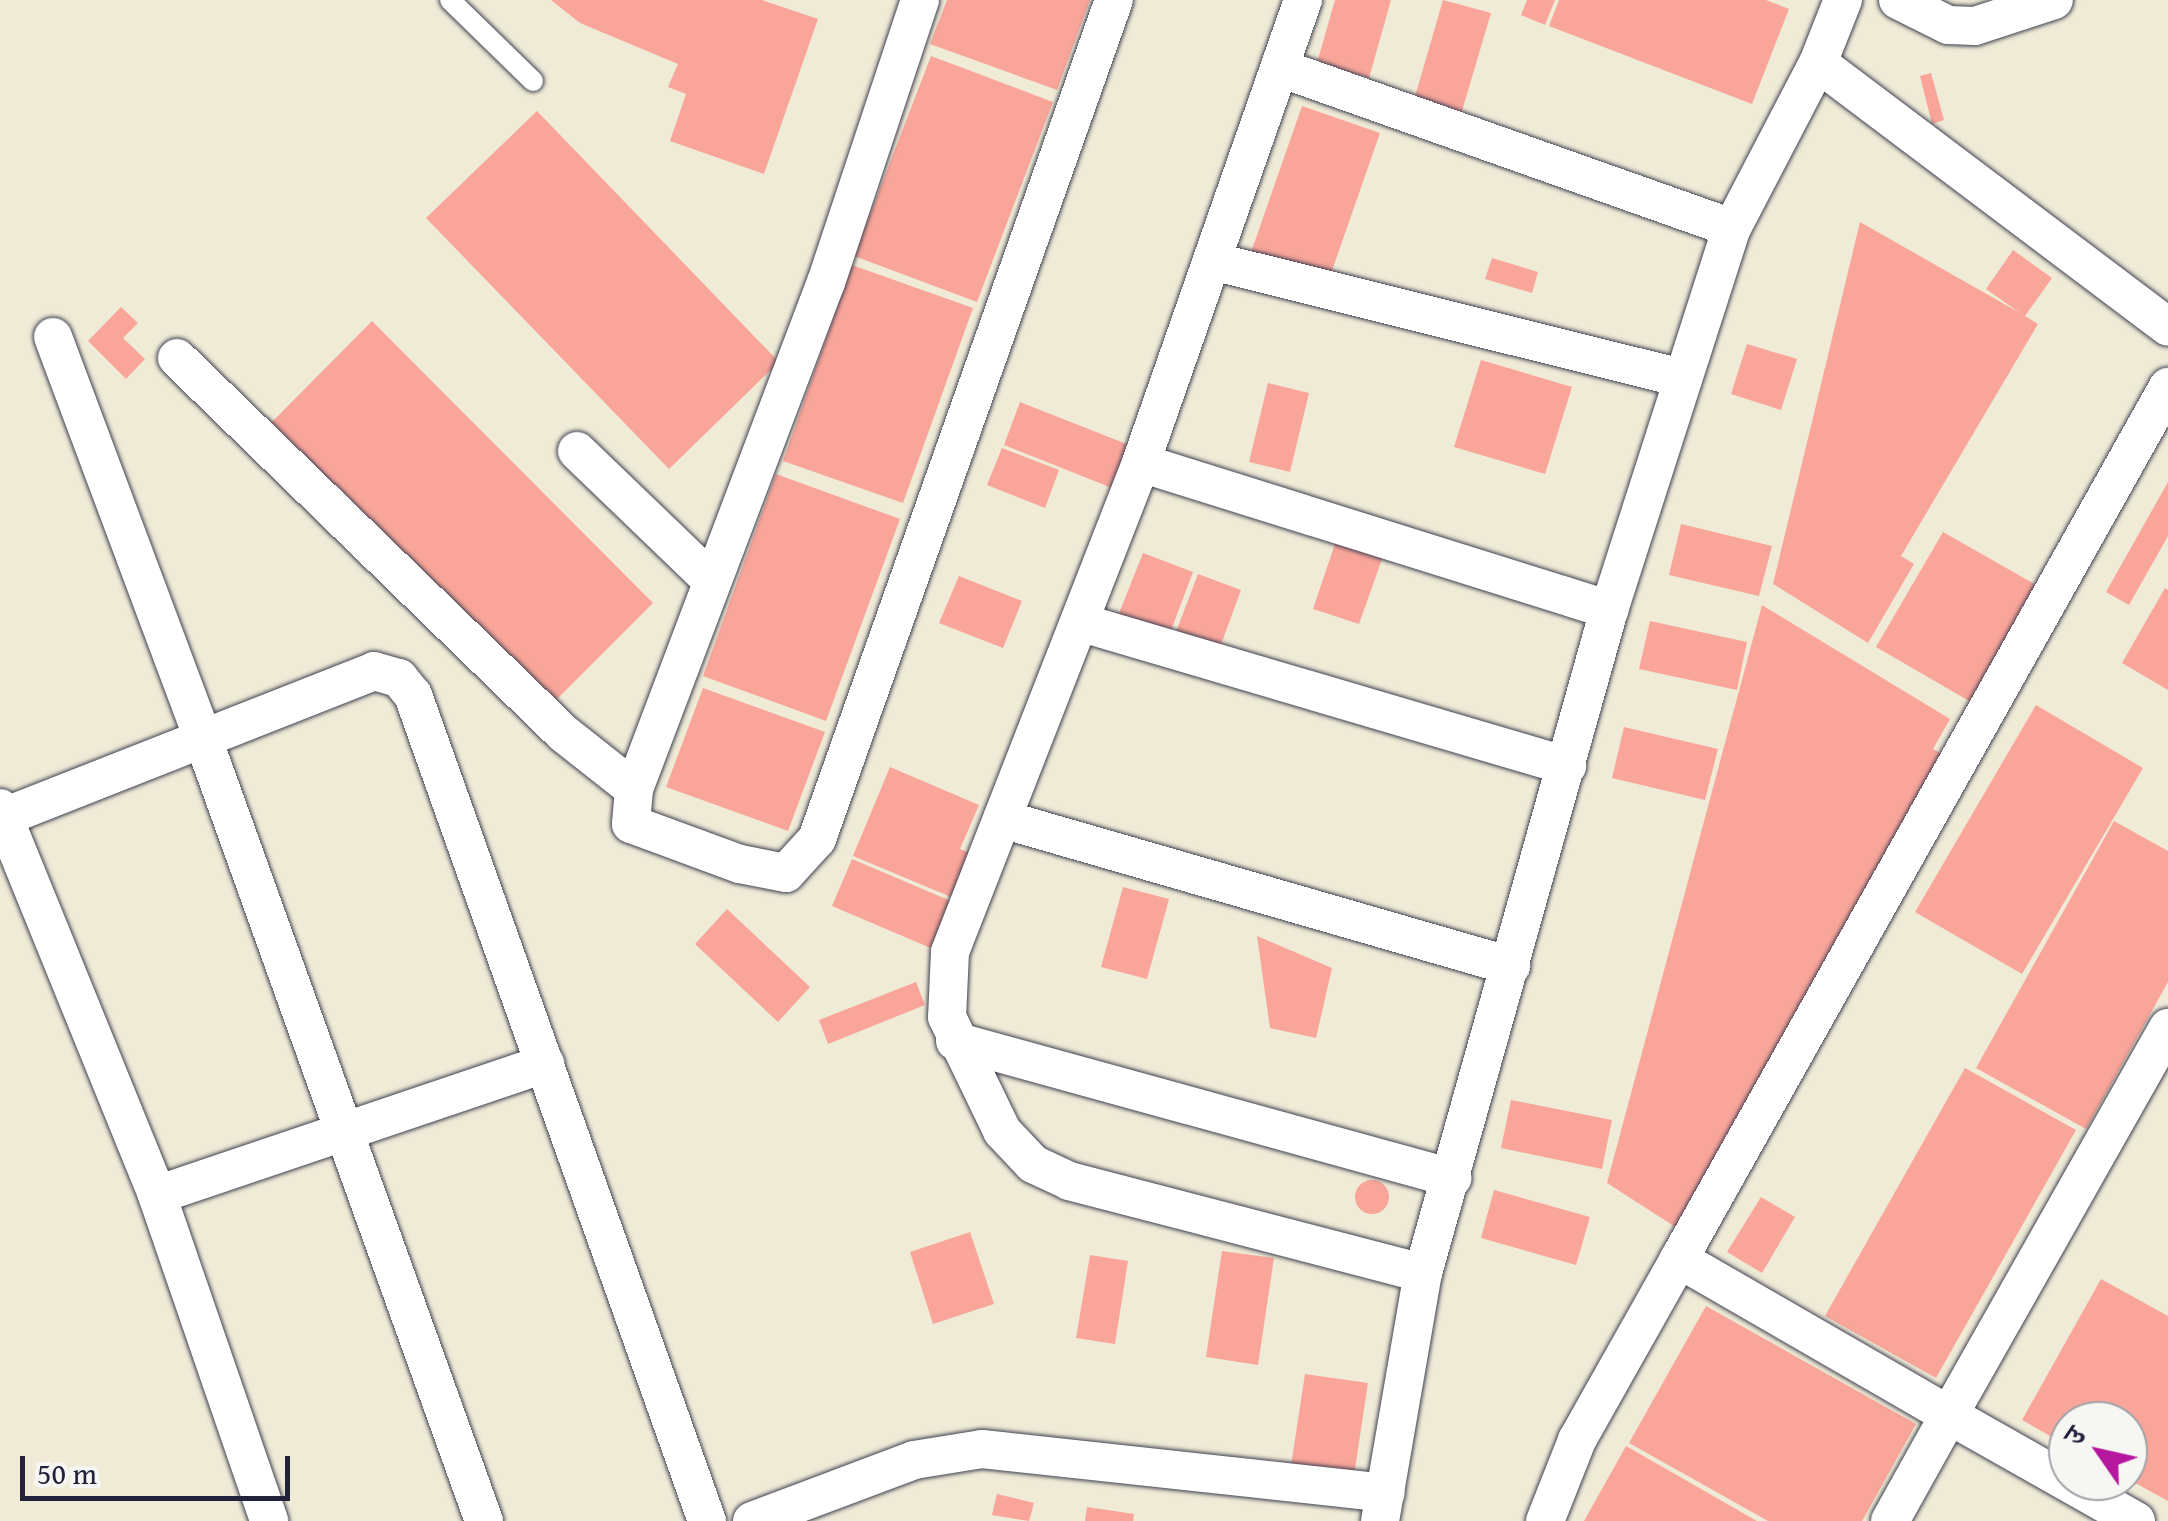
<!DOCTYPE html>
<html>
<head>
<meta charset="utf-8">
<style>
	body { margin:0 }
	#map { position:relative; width:2168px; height:1521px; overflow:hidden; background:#efebd7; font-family:"Gentium Book Plus","Noto Serif Devanagari",serif }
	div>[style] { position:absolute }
	.building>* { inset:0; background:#f9a59a }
	.round { border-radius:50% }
	.roads { filter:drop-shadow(0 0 2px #414052) drop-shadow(0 0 2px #414052) }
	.lane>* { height:20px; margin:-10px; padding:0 10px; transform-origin:10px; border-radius:10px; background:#fff }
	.street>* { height:38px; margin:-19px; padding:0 19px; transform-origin:19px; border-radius:19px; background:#fff }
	span { translate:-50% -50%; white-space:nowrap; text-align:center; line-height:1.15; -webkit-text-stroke:10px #f6f6f2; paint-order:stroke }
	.north { position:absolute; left:2048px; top:1401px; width:100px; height:100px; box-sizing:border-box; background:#f6f6f2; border:2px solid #a1a1a9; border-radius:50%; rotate:304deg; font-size:28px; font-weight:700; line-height:40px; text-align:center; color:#22223b }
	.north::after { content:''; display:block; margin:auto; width:35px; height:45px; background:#b5179e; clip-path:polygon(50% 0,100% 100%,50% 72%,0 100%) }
	.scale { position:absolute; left:20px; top:1456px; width:270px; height:45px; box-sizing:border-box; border:5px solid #22223b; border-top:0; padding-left:12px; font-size:30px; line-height:35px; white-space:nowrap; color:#22223b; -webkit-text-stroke:8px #f6f6f2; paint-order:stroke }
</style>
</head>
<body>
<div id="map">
	<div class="building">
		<i style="clip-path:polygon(551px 0,762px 0,818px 19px,764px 174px,670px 141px,686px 94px,668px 87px,678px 64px,580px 23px)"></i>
		<i style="clip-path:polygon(947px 0,1090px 0,1057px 90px,930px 44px)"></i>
		<i style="clip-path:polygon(1335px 0,1391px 0,1369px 78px,1317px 63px)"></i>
		<i style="clip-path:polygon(1443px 0,1491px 13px,1459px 121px,1412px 107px)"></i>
		<i style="clip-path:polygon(1527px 0,1555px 0,1545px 25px,1521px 15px)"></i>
		<i style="clip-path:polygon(1559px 0,1766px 0,1789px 9px,1752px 104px,1549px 26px)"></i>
		<i style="clip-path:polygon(931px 56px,1053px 102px,977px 302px,854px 256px)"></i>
		<i style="clip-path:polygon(1931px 73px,1944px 120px,1932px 124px,1920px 76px)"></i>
		<i style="clip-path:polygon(1302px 106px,1380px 133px,1327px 285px,1249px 258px)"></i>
		<i style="clip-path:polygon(537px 111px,779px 362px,669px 469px,426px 218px)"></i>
		<i style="clip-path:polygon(1860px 222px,2020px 313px,1986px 289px,2013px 250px,2052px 278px,2025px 316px,2038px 324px,1901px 556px,1914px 564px,1868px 643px,1773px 584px)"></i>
		<i style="clip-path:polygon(1492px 258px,1538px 272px,1532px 293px,1485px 279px)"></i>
		<i style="clip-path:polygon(852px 265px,973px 308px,903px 503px,783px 461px)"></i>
		<i style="clip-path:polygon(121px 307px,138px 323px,123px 338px,145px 359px,126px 379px,88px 341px)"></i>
		<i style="clip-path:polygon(372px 321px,653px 603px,552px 704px,272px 422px)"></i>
		<i style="clip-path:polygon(1747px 344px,1797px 359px,1781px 410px,1731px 394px)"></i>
		<i style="clip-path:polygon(1481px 360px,1572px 387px,1545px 474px,1454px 447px)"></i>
		<i style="clip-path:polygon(1268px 383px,1309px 393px,1290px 472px,1249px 462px)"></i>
		<i style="clip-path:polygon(1020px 402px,1129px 445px,1112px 488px,1004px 445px)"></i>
		<i style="clip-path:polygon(1002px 448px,1059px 470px,1045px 508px,987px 485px)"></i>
		<i style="clip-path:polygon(776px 474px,900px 519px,826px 721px,703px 676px)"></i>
		<i style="clip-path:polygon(2168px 482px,2168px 536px,2129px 605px,2106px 592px)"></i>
		<i style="clip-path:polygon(1681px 524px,1772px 546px,1759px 596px,1669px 575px)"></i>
		<i style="clip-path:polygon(1340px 529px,1387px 545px,1359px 624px,1313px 609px)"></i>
		<i style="clip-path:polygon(1943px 532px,2043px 589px,1976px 705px,1876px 647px)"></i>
		<i style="clip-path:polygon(1143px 553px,1193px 572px,1167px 641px,1116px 621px)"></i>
		<i style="clip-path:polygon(1198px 574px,1241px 590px,1215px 661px,1171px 645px)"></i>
		<i style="clip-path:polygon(959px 576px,1022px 601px,1003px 648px,939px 623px)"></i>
		<i style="clip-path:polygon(2165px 588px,2168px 590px,2168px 690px,2122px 663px)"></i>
		<i style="clip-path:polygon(1762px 605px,1950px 719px,1933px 749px,1946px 756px,1677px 1228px,1607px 1183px)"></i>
		<i style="clip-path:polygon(1650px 621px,1747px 642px,1737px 690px,1639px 669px)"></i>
		<i style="clip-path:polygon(703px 688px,825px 732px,788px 831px,666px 787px)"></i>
		<i style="clip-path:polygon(2036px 705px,2143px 768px,2022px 974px,1915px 912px)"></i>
		<i style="clip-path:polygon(1624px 727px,1718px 749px,1705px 800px,1612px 778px)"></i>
		<i style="clip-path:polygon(890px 767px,979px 805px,960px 849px,970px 853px,951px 897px,853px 856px)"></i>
		<i style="clip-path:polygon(2114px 821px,2168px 851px,2168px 982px,2086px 1129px,1976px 1068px)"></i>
		<i style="clip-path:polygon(852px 859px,953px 902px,933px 949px,832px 906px)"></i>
		<i style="clip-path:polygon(1123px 887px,1169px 899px,1147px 979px,1101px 967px)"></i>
		<i style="clip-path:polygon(727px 909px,810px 987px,778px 1022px,695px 944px)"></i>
		<i style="clip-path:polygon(1257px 936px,1332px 968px,1316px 1038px,1270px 1028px)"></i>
		<i style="clip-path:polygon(916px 982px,925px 1005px,828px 1044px,819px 1020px)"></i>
		<i style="clip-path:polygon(1965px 1068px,2076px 1130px,1936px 1378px,1825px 1316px)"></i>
		<i style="clip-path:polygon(1511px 1100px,1612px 1120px,1602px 1169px,1501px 1148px)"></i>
		<i class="round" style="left:1355px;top:1180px;width:34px;height:34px"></i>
		<i style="clip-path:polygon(1494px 1190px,1590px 1217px,1576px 1265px,1481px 1238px)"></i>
		<i style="clip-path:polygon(1761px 1197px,1795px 1217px,1762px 1273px,1727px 1252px)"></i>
		<i style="clip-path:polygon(970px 1232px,994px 1304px,933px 1324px,910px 1252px)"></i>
		<i style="clip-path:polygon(1222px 1251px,1274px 1258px,1258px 1365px,1206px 1357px)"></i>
		<i style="clip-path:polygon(1090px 1255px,1128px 1261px,1115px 1344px,1076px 1338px)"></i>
		<i style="clip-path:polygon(2101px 1279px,2168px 1316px,2168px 1501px,2128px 1479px,2128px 1421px,2068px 1421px,2068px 1446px,2022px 1420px)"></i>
		<i style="clip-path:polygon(1706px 1306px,1916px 1424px,1862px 1521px,1768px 1521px,1629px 1443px)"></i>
		<i style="clip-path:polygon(1305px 1374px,1368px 1383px,1353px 1482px,1290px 1472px)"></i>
		<i style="clip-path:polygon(1626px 1446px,1757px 1521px,1584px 1521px)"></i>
		<i style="clip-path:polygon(997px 1494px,1034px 1503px,1029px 1521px,992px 1515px)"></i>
		<i style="clip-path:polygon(1087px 1507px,1134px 1514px,1133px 1521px,1085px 1521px)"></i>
	</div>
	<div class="roads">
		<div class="lane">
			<i style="left:450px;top:0;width:116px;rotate:44.3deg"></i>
		</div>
		<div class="street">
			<i style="left:920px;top:0;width:297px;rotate:108.4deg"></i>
			<i style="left:826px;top:282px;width:542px;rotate:110.74deg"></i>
			<i style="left:634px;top:789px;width:35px;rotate:95deg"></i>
			<i style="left:631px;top:824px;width:116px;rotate:20.2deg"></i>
			<i style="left:740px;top:864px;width:47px;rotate:11.1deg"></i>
			<i style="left:786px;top:873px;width:46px;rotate:-47.6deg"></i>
			<i style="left:817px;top:839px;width:890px;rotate:-70.51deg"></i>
			<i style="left:1303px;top:0;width:491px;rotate:109.3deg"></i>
			<i style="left:1141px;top:463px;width:525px;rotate:111.34deg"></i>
			<i style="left:950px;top:952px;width:65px;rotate:92.6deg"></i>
			<i style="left:947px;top:1017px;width:127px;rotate:64.2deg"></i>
			<i style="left:1002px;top:1131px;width:45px;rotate:46.8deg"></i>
			<i style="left:1033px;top:1164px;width:40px;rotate:25deg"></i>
			<i style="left:1069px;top:1181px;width:366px;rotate:14.6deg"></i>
			<i style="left:1898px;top:0;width:56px;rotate:26.6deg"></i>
			<i style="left:1948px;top:25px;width:27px;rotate:2deg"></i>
			<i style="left:1975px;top:26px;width:83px;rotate:-18.2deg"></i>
			<i style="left:1818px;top:63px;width:438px;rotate:37deg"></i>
			<i style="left:1280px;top:68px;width:479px;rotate:19.5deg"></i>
			<i style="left:1212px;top:261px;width:485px;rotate:14deg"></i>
			<i style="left:53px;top:337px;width:426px;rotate:69.5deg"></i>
			<i style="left:202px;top:736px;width:834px;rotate:70.24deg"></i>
			<i style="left:177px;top:358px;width:538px;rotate:44.17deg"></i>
			<i style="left:563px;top:733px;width:90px;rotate:38.3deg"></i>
			<i style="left:577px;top:451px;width:187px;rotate:43.9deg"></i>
			<i style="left:1141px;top:463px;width:491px;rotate:17.4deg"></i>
			<i style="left:1079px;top:622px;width:509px;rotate:16.44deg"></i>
			<i style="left:0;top:808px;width:418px;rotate:67.9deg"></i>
			<i style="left:157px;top:1195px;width:345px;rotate:71deg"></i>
			<i style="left:4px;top:817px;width:398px;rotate:-21.5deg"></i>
			<i style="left:374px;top:671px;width:26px;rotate:16deg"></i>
			<i style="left:399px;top:678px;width:22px;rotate:51deg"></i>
			<i style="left:413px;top:695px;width:877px;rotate:70.41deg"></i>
			<i style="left:1002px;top:819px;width:530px;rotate:16.11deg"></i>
			<i style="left:955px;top:1041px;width:516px;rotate:15.41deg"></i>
			<i style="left:157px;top:1195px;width:410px;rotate:-18.7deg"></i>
			<i style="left:752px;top:1521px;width:173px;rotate:-20.6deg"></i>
			<i style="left:914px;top:1460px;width:69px;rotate:-9.2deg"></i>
			<i style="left:982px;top:1449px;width:406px;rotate:6.2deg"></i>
			<i style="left:1380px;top:1521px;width:252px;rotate:-80.2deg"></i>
			<i style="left:1423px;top:1273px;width:689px;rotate:-74.33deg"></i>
			<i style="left:1609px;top:610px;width:401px;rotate:-72.2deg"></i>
			<i style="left:1732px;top:228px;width:186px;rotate:-62.5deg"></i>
			<i style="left:1818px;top:63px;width:68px;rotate:-68.4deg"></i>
			<i style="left:1545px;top:1521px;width:87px;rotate:-68.4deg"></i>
			<i style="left:1577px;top:1440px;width:208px;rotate:-60.6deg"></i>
			<i style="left:1890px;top:1521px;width:121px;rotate:-60.9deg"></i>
			<i style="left:1949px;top:1415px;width:312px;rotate:-150deg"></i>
			<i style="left:1679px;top:1259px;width:1000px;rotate:-60.72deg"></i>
			<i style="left:2136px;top:1521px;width:215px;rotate:-150.5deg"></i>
			<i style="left:1949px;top:1415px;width:445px;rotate:-60.5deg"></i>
		</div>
	</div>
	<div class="north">उ</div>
	<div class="scale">50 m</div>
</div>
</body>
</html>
